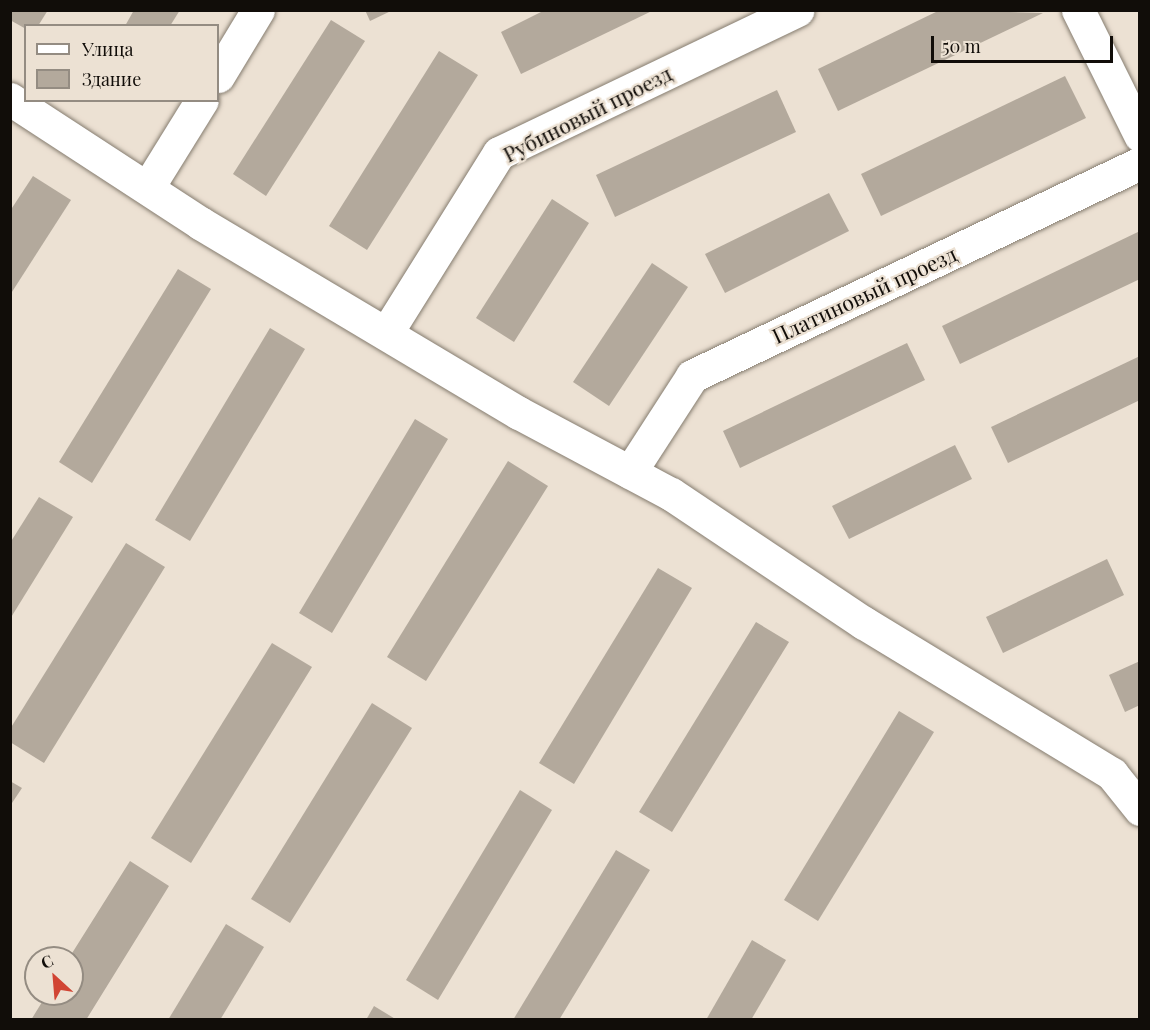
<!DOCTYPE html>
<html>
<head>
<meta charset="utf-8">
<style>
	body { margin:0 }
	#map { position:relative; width:1150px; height:1030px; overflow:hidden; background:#ece1d3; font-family:"Playfair Display",serif }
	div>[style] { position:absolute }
	.building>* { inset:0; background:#b3a99c }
	.roads { filter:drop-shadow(0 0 2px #857c6f) drop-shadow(0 0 2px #857c6f) }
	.minor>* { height:33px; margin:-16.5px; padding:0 16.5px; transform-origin:16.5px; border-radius:16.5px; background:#fff }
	span { translate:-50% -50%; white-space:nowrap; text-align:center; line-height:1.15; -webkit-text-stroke:4.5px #ece1d3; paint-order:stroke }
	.street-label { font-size:21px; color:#110d09 }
	.frame { position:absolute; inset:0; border:12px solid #110d09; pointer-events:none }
	.legend { position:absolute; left:24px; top:24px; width:195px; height:78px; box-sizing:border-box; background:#ece1d3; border:2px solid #948c82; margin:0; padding:8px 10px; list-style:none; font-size:18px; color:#110d09 }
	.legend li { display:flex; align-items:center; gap:12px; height:30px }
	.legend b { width:30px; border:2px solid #948c82 }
	.north { position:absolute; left:24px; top:946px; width:60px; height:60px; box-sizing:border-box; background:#ece1d3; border:2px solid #948c82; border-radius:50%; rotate:334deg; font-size:16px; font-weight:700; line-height:24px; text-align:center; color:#110d09 }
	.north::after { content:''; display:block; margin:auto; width:21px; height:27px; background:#d14433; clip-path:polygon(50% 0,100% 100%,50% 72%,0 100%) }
	.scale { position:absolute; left:931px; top:36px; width:182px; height:27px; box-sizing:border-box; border:3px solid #110d09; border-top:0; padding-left:8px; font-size:18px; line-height:21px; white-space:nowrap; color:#110d09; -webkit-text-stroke:4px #ece1d3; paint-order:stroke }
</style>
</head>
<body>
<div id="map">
	<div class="building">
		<i style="clip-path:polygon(10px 10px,48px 10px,38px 26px,26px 26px,26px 29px,10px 20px)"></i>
		<i style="clip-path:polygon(134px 10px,180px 10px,170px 26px,125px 26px)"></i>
		<i style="clip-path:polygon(365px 10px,393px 10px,370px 21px)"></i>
		<i style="clip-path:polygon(545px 10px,654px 10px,521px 74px,501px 32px)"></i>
		<i style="clip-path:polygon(940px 10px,1043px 13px,838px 111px,818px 69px)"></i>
		<i style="clip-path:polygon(331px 20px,365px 41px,266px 196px,233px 174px)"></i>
		<i style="clip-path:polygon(439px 51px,478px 75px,367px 250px,329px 226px)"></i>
		<i style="clip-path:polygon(1065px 76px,1086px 118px,881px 216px,861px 174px)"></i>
		<i style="clip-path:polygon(777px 90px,796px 132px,615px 217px,596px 175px)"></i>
		<i style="clip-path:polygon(33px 176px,71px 200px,10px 295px,10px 211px)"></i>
		<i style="clip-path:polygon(829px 193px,849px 231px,725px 293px,705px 254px)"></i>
		<i style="clip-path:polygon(552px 199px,589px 223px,514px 342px,476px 318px)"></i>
		<i style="clip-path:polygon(1140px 231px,1140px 279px,960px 364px,942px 326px)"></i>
		<i style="clip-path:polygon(652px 263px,688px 287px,609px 406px,573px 382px)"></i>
		<i style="clip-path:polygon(178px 269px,211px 289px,92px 483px,59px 462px)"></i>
		<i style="clip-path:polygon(270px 328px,305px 349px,190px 541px,155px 520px)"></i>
		<i style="clip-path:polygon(907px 343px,925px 380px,740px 468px,723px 431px)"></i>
		<i style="clip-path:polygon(1140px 356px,1140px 400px,1008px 463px,991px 427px)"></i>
		<i style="clip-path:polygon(415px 419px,448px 439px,332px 633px,299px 613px)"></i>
		<i style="clip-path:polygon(955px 445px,972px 479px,849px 539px,832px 506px)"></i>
		<i style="clip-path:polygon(508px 461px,548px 486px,426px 681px,387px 657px)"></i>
		<i style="clip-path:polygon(39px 497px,73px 517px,10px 619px,10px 543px)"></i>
		<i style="clip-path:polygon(126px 543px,165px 567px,44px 763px,10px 742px,10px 729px)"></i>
		<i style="clip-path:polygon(1107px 559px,1124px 595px,1003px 653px,986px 617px)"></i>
		<i style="clip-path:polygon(658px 568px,692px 588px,574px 784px,539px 763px)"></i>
		<i style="clip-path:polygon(756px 622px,789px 642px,672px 832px,639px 812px)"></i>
		<i style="clip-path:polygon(272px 643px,312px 667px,191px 863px,151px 838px)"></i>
		<i style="clip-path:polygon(1140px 661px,1140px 705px,1125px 712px,1109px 675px)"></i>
		<i style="clip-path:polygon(372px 703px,412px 728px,290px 923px,251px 899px)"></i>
		<i style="clip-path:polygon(899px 711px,934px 732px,818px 921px,784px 900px)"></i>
		<i style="clip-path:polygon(10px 781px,22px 788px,10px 806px)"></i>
		<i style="clip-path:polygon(520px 790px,552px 810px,438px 1000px,406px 980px)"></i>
		<i style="clip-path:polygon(616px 850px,650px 870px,559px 1020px,513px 1020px)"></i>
		<i style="clip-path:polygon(130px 861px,169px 886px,86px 1020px,31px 1020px,47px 994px,72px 994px,69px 958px)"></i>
		<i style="clip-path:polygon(226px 924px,264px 947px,220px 1020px,168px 1020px)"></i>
		<i style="clip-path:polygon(752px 940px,786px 960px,751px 1020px,706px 1020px)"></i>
		<i style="clip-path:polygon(374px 1006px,397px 1020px,366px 1020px)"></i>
	</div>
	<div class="roads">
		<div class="minor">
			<i style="left:1078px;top:10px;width:140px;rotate:63.6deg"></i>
			<i style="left:218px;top:76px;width:77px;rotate:-58.8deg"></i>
			<i style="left:10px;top:99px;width:227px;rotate:33.1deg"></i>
			<i style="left:200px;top:223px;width:371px;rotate:30.8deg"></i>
			<i style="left:519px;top:413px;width:172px;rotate:28.1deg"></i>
			<i style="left:671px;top:494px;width:232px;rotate:33.8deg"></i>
			<i style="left:864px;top:623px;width:290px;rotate:31.3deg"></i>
			<i style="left:1112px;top:774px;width:45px;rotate:51.3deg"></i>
			<i style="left:148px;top:187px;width:102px;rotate:-58.2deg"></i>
			<i style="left:387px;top:332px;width:211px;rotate:-58deg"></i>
			<i style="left:499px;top:153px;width:331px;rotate:-25.6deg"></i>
			<i style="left:630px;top:472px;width:114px;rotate:-57.1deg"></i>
			<i style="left:692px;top:376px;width:496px;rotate:-25.4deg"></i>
		</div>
	</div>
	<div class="street-label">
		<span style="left:587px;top:113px;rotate:-27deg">Рубиновый проезд</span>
		<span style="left:864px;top:294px;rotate:-25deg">Платиновый проезд</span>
	</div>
	<div class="frame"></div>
	<ul class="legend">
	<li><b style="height:8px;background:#fff"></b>Улица</li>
	<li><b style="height:16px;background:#b3a99c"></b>Здание</li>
	</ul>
	<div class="north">С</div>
	<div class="scale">50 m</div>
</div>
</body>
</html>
